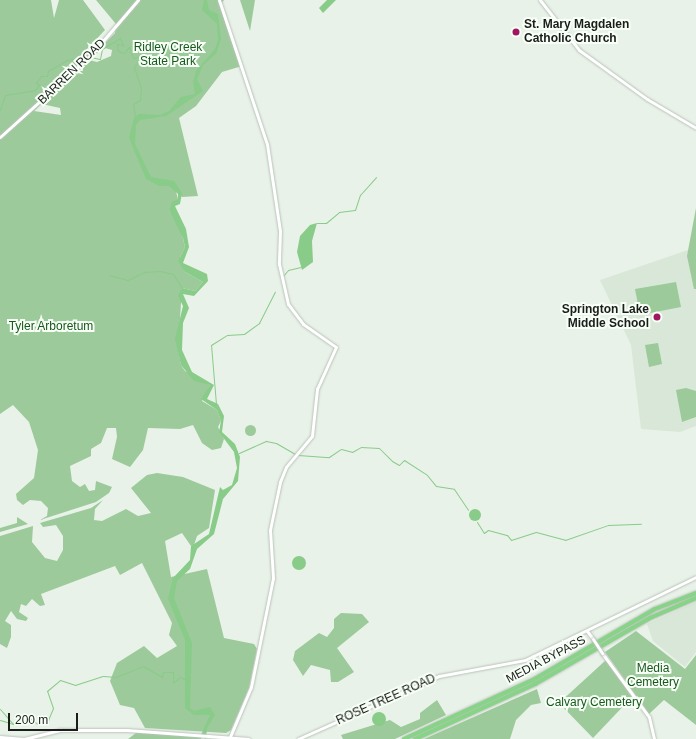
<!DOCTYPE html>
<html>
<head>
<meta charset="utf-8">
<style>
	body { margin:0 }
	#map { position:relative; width:696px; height:739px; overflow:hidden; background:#e9f2e8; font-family:Helvetica,sans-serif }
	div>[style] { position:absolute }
	.built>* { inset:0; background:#d8e7d7 }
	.green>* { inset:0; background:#9cca9a }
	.round { border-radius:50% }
	.water>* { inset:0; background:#89cb89 }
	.stream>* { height:1px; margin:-0.5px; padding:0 0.5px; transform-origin:0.5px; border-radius:0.5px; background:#89cb89 }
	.roads { filter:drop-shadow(0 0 1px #bac3ba) drop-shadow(0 0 1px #bac3ba) }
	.tertiary>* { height:3px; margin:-1.5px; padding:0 1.5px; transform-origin:1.5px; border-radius:1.5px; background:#fff }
	.secondary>* { height:3px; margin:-1.5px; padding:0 1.5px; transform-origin:1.5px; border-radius:1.5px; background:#fff }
	.motorway>* { height:4px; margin:-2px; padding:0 2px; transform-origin:2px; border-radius:2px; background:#87d387 }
	.bridges { filter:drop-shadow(0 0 1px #bac3ba) drop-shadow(0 0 1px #bac3ba) }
	.tertiary-bridge>* { height:3px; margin:-1.5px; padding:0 1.5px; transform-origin:1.5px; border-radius:1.5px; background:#fff }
	.dots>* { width:11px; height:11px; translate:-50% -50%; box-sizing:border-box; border:2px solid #f7fff7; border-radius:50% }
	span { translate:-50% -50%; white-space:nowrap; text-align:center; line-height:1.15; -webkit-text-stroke:4px #f7fff7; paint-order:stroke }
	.poi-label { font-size:12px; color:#1a1d1a; font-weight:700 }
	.left { translate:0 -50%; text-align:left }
	.right { translate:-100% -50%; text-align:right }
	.park-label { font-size:12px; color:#16591b }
	.street-label { font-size:12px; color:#1a1d1a }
	.scale { position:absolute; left:8px; top:713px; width:70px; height:18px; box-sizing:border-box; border:2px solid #1a1d1a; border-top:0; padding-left:5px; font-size:12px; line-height:14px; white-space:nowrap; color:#1a1d1a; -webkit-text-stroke:3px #f7fff7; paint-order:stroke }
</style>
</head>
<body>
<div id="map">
	<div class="built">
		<i style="clip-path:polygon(688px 250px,696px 289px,696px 426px,680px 432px,641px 429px,631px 345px,600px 280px)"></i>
		<i style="clip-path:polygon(696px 602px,696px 652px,685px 667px,653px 641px,647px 624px)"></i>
	</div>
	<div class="green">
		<i style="clip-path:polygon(0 0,51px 0,54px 18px,59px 0,83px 0,105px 30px,85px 51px,90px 56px,34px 111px,61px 115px,60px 108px,42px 104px,77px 71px,83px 71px,83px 65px,89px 60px,97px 62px,111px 56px,112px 50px,105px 48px,94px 54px,115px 33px,116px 24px,96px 0,224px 0,221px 4px,242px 66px,222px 72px,196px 106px,179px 118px,198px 196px,182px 197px,175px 188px,178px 199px,169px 210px,181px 230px,185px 247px,180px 257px,185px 272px,203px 282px,195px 291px,182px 288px,178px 349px,181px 365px,185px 371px,210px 385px,202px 401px,217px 410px,221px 421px,218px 427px,224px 439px,221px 448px,212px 450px,202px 443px,193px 425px,180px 429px,148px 428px,143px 450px,130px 467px,112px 459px,117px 437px,116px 428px,107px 428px,101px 443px,91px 449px,91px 456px,70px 466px,72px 481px,80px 487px,85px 484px,89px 491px,95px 490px,96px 481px,112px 487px,109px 493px,96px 502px,40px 520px,47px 516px,48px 508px,41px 501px,30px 500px,23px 505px,17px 500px,16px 494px,34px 478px,38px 450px,29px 422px,13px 405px,0 414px)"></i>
		<i style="clip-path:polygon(240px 0,255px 0,250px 31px)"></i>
		<i style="clip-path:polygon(696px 208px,696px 289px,694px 289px,687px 256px)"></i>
		<i style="clip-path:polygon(676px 282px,681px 307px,640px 315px,635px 289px)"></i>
		<i style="clip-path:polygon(658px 343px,662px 364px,649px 367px,645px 345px)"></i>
		<i style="clip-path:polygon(686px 388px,696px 391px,696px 417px,682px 422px,676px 390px)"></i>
		<i class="round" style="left:244.5px;top:424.5px;width:11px;height:11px"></i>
		<i style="clip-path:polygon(157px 473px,183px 477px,215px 490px,209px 528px,197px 536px,194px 545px,191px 546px,182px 533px,165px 541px,171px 577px,207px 569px,224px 638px,254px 644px,257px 649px,249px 688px,231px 730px,226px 733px,145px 728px,134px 708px,120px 705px,110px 681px,117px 663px,144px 646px,157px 658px,177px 646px,169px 635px,172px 623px,142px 563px,120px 575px,115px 566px,41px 594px,45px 605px,40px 606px,32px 599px,26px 606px,21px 604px,19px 612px,28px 618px,26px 621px,17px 619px,11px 611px,5px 621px,11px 625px,11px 637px,7px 648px,0 644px,0 536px,33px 526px,32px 542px,45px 558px,57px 561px,63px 550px,63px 536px,56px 525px,43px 527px,40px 523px,91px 508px,103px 500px,95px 509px,94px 520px,102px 521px,126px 509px,138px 516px,151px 513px,131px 488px,147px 475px)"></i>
		<i style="clip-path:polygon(17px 517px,28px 524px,0 532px,0 528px,17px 523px)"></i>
		<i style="clip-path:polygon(341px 613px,362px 614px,369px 622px,337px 648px,354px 672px,338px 682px,331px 682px,330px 670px,311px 665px,303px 676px,293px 660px,295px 651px,319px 633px,327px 637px,334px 628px,334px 619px)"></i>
		<i style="clip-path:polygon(636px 631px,685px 669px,696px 655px,696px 725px,664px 700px,649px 714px,605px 652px)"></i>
		<i style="clip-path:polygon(606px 660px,632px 697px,593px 738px,559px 703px)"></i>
		<i style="clip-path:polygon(537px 689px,541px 703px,531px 705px,516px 720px,510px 739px,424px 739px)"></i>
		<i style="clip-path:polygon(437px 700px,446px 715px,395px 739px,343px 739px,341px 735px,390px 720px,401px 727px,420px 719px,420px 713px)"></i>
		<i style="clip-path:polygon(136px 733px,201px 735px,201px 739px,128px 739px)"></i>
	</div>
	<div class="water">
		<i style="clip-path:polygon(204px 0,207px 0,209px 10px,218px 14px,221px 39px,216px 54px,203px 65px,197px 79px,203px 91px,166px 116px,140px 120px,136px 125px,135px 144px,151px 177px,174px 181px,182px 193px,180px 204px,175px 206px,186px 229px,189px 247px,183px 263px,207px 274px,208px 281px,194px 296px,183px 294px,189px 308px,183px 323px,182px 350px,192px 372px,214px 385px,207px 399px,218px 404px,224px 416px,222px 432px,235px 444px,240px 457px,238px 481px,223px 499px,214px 534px,197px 549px,190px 569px,177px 581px,174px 598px,192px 643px,190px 708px,194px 711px,210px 707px,215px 715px,207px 728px,206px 739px,201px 735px,210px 715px,194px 715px,185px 708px,185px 640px,168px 599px,173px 578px,190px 560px,191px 546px,209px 534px,220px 487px,223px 490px,232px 485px,237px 468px,234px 452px,219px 432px,221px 421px,217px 410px,201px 399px,210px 385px,194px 381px,181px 365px,175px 339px,183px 306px,178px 296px,182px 288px,195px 291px,203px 282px,185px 272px,178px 261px,185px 247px,183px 238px,169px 210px,172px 202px,178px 199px,178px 194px,169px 186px,159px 186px,146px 179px,129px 138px,134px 118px,139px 114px,160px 115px,169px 111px,181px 97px,195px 94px,193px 82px,196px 71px,215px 49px,218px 40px,217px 24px,202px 10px)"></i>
		<i style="clip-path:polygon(327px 0,336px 0,323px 13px,319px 8px)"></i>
		<i style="clip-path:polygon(317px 223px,312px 241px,313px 262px,302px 270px,297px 252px,300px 236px,310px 225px)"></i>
		<i class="round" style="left:469px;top:509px;width:12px;height:12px"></i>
		<i class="round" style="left:292px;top:556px;width:14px;height:14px"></i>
		<i class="round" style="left:372px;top:712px;width:14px;height:14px"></i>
	</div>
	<div class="stream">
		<i style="left:90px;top:57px;width:10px;rotate:11deg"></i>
		<i style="left:100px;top:59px;width:10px;rotate:-79deg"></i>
		<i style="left:102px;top:49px;width:21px;rotate:-31deg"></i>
		<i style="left:120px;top:38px;width:8px;rotate:67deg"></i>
		<i style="left:123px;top:45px;width:6px;rotate:-171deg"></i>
		<i style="left:117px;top:44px;width:7px;rotate:82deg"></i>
		<i style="left:118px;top:51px;width:6px;rotate:18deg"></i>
		<i style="left:124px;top:53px;width:8px;rotate:-50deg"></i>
		<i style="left:129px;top:47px;width:12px;rotate:70deg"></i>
		<i style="left:133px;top:58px;width:9px;rotate:-13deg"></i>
		<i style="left:142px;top:56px;width:14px;rotate:126deg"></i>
		<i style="left:134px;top:67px;width:22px;rotate:72deg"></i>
		<i style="left:141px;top:88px;width:12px;rotate:95deg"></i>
		<i style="left:140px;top:100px;width:8px;rotate:150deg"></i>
		<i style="left:133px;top:104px;width:13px;rotate:81deg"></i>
		<i style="left:0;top:110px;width:16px;rotate:-72deg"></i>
		<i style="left:5px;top:95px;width:30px;rotate:-9deg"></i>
		<i style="left:35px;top:90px;width:6px;rotate:-51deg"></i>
		<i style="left:39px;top:85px;width:4px;rotate:-146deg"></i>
		<i style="left:36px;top:83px;width:9px;rotate:-54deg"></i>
		<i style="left:41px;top:76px;width:6px"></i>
		<i style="left:47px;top:76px;width:5px;rotate:-79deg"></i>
		<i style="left:48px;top:71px;width:22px;rotate:-30deg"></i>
		<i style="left:67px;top:60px;width:20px;rotate:-9deg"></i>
		<i style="left:317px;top:223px;width:9px"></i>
		<i style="left:326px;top:223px;width:17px;rotate:-40deg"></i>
		<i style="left:339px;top:212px;width:16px;rotate:-7deg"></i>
		<i style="left:355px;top:210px;width:16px;rotate:-72deg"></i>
		<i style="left:360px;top:195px;width:24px;rotate:-48deg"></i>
		<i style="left:109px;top:275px;width:20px;rotate:15deg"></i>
		<i style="left:128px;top:280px;width:18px;rotate:-27deg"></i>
		<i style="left:144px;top:272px;width:16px;rotate:-4deg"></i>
		<i style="left:160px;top:271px;width:13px;rotate:13deg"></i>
		<i style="left:173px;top:274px;width:17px;rotate:57deg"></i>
		<i style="left:282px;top:277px;width:9px;rotate:-49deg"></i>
		<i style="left:288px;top:270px;width:13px;rotate:-13deg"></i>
		<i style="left:216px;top:404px;width:59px;rotate:-94.8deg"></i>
		<i style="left:211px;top:345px;width:19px;rotate:-32deg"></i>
		<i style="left:227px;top:335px;width:17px;rotate:-3deg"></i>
		<i style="left:244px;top:334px;width:19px;rotate:-36deg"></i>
		<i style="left:259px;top:323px;width:35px;rotate:-63deg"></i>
		<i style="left:239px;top:453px;width:30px;rotate:-24deg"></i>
		<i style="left:266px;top:441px;width:10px;rotate:11deg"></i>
		<i style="left:276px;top:443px;width:22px;rotate:30deg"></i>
		<i style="left:298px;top:455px;width:31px;rotate:4deg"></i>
		<i style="left:329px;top:457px;width:14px;rotate:-34deg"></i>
		<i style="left:341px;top:449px;width:11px;rotate:15deg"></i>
		<i style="left:352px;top:452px;width:10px;rotate:-29deg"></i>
		<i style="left:361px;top:447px;width:18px;rotate:3deg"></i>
		<i style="left:379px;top:448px;width:18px;rotate:45deg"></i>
		<i style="left:392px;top:461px;width:8px;rotate:30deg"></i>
		<i style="left:399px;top:465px;width:7px;rotate:-45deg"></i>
		<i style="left:404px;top:460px;width:27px;rotate:33deg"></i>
		<i style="left:427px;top:475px;width:14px;rotate:51deg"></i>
		<i style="left:436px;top:486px;width:18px;rotate:9deg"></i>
		<i style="left:454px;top:489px;width:25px;rotate:56deg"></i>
		<i style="left:477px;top:522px;width:13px;rotate:58deg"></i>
		<i style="left:484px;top:533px;width:5px;rotate:-37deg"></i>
		<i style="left:488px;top:530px;width:20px;rotate:15deg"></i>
		<i style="left:507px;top:535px;width:6px;rotate:51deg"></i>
		<i style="left:511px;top:540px;width:26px;rotate:-18deg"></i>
		<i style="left:536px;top:532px;width:30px;rotate:15deg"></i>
		<i style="left:565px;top:540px;width:46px;rotate:-19.2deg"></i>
		<i style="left:608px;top:525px;width:33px;rotate:-2deg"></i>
		<i style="left:0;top:709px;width:20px;rotate:49deg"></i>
		<i style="left:0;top:720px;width:14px;rotate:17deg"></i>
		<i style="left:13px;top:724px;width:20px;rotate:-15deg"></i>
		<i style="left:32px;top:719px;width:7px;rotate:45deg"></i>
		<i style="left:37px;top:724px;width:8px;rotate:-67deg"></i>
		<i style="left:40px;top:717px;width:9px;rotate:21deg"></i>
		<i style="left:48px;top:720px;width:13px;rotate:-67deg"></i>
		<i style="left:53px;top:708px;width:18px;rotate:-109deg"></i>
		<i style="left:47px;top:691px;width:17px;rotate:-40deg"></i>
		<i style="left:60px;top:680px;width:16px;rotate:18deg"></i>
		<i style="left:75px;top:685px;width:29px;rotate:-18deg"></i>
		<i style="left:103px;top:676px;width:13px;rotate:4deg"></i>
		<i style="left:116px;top:677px;width:29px;rotate:-22deg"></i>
		<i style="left:143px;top:666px;width:22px;rotate:30deg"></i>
		<i style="left:162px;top:677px;width:5px;rotate:-79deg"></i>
		<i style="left:163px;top:672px;width:10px"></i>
		<i style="left:173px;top:672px;width:11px;rotate:90deg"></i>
		<i style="left:173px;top:683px;width:9px;rotate:-41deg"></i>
		<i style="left:180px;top:677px;width:7px;rotate:27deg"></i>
	</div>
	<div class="roads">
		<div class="tertiary">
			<i style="left:219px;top:0;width:152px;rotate:71.6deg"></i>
			<i style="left:267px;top:144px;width:88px;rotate:81.5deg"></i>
			<i style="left:280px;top:231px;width:33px;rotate:92deg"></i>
			<i style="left:279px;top:264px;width:41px;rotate:77.3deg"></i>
			<i style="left:288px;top:304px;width:25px;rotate:53deg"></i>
			<i style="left:303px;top:324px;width:40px;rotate:34.9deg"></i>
			<i style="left:336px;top:347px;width:46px;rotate:114.3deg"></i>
			<i style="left:317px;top:389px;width:47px;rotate:96.1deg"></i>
			<i style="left:312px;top:436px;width:40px;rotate:130deg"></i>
			<i style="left:286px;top:467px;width:16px;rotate:112deg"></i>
			<i style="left:280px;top:482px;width:49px;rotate:101.8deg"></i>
			<i style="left:270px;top:530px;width:48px;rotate:86.4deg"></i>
			<i style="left:273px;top:578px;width:111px;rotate:101.4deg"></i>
			<i style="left:251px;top:687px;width:56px;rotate:112.9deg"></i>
			<i style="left:0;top:137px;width:121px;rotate:-42deg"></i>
			<i style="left:90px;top:56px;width:74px;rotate:-49.4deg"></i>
			<i style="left:587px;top:631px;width:10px;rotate:53deg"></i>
			<i style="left:602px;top:653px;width:79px;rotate:53.7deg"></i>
			<i style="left:649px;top:717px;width:23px;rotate:77deg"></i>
			<i style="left:0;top:737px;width:24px;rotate:5deg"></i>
			<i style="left:24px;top:739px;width:38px;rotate:-14deg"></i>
			<i style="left:61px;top:730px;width:66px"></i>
			<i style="left:127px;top:730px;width:122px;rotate:4.2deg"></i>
			<i style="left:298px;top:739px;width:154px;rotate:-24.1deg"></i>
			<i style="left:439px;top:676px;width:87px;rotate:-10.5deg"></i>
			<i style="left:525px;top:660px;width:190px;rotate:-25.9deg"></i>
		</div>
		<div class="secondary">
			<i style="left:540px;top:0;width:63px;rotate:52deg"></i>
			<i style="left:579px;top:50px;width:84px;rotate:35.8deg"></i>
			<i style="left:647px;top:99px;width:57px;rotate:30.6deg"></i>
		</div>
		<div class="motorway">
			<i style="left:404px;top:739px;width:142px;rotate:-24.6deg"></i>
			<i style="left:533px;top:680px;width:141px;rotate:-30.2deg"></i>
			<i style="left:655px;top:609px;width:44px;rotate:-21.3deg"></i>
			<i style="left:415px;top:739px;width:132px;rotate:-24.6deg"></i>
			<i style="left:535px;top:684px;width:133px;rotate:-29.9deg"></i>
			<i style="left:650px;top:618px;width:50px;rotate:-23.5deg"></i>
		</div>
	</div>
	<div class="bridges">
		<div class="tertiary-bridge">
			<i style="left:593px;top:639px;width:17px;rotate:57deg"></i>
		</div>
	</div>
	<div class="dots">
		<i style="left:516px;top:32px;background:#a01661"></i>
		<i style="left:657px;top:317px;background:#a01661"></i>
	</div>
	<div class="poi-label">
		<span class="left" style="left:524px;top:32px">St. Mary Magdalen<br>Catholic Church</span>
		<span class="right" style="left:649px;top:317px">Springton Lake<br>Middle School</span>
	</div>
	<div class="park-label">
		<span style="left:168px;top:55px">Ridley Creek<br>State Park</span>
		<span style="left:51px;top:327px">Tyler Arboretum</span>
		<span style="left:653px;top:676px">Media<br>Cemetery</span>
		<span style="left:594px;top:703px">Calvary Cemetery</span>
	</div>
	<div class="street-label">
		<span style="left:72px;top:72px;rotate:-44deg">BARREN ROAD</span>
		<span style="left:546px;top:660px;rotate:-28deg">MEDIA BYPASS</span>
		<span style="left:386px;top:700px;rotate:-24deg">ROSE TREE ROAD</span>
	</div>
	<div class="scale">200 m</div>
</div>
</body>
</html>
